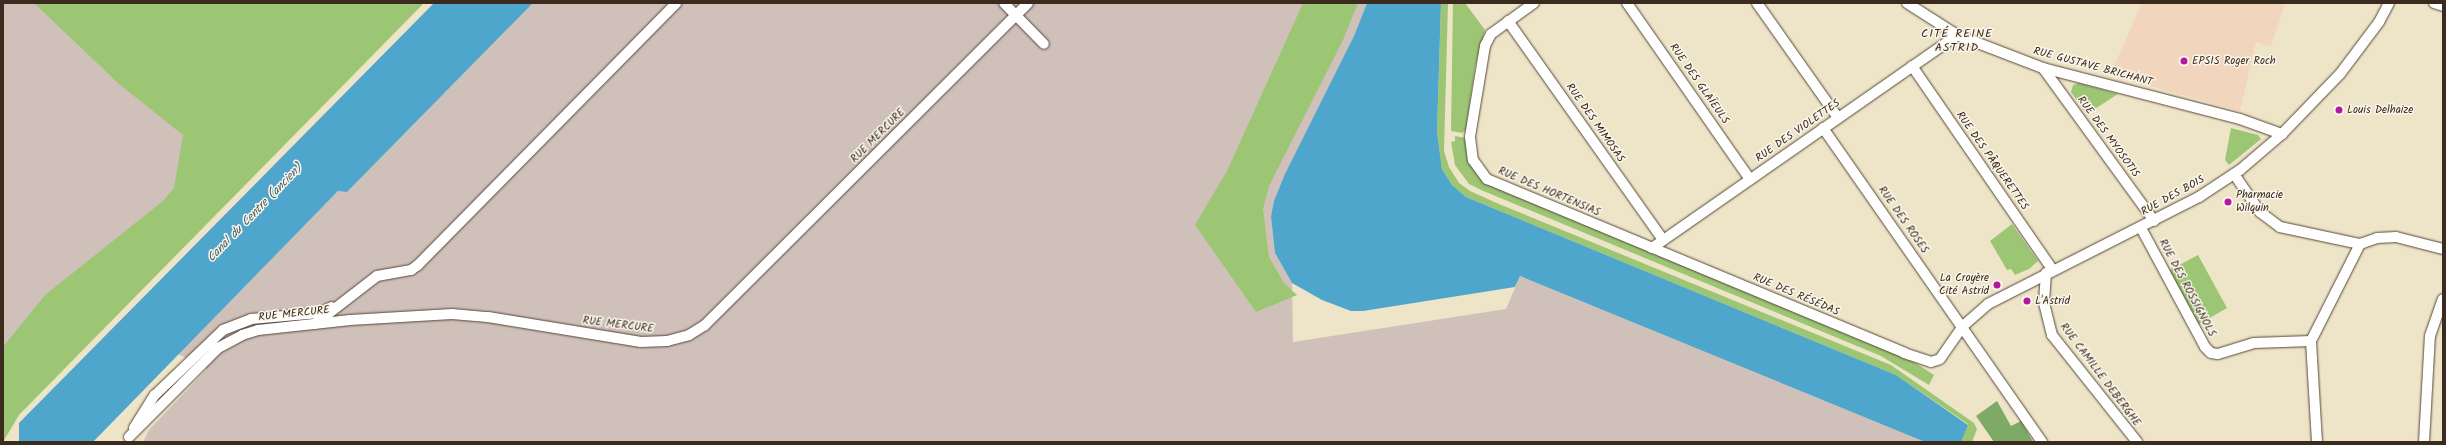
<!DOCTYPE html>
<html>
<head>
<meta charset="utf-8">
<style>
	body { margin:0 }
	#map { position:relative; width:2446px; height:445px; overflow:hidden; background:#eee5c8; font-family:Kalam,sans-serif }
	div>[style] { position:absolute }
	.built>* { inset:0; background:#f2d5bd }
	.industrial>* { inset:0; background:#cfc1ba }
	.green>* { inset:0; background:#9cc673 }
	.forest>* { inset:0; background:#7dab65 }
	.water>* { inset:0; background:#4fa6cc }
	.roads { filter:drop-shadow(0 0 1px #564638) drop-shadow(0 0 1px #564638) }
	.street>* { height:10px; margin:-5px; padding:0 5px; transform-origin:5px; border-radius:5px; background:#fff }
	.dots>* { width:11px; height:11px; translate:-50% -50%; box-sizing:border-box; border:2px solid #fbf7ec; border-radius:50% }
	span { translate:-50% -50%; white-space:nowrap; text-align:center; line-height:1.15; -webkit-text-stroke:3px #fbf7ec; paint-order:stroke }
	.poi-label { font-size:11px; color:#3b2a1e }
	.left { translate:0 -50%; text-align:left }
	.right { translate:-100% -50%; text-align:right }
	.street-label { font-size:11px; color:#3b2a1e }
	.neighbourhood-label { font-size:12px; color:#3b2a1e; letter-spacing:1px }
	.water-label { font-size:12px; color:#435c64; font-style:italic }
	.frame { position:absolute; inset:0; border:4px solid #3b2a1e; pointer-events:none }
</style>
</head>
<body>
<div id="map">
	<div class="built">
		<i style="clip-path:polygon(2142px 3px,2285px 3px,2271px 47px,2256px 42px,2240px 111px,2110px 75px)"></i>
	</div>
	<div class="industrial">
		<i style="clip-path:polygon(3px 3px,401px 3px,3px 409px)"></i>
		<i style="clip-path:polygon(533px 3px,1367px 3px,1354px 36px,1271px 217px,1275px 253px,1292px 283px,1293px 342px,1506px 309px,1520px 276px,1925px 442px,143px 442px,149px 430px,207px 369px,178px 354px,338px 191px,347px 192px)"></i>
	</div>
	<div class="green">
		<i style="clip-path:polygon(34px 3px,424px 3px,19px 415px,3px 442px,3px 347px,45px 295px,163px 201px,174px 188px,183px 135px,119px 84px)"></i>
		<i style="clip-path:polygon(1303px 3px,1358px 3px,1343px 40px,1269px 186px,1263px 209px,1269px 257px,1284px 283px,1297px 295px,1256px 312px,1195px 225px,1227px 171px)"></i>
		<i style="clip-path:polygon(1441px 3px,1448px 3px,1444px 151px,1449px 167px,1459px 183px,1470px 191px,1499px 204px,1891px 365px,1974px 423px,1977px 429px,1972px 442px,1961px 442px,1968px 424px,1896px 375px,1466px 197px,1452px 185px,1442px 169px,1437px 132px)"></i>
		<i style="clip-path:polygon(1453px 3px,1465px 3px,1485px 30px,1475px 67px,1466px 130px,1462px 133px,1451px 131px)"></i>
		<i style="clip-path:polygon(2079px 83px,2118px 94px,2087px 114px,2071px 92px,2073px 85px)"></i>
		<i style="clip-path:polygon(2231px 128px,2258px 135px,2261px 139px,2229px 165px,2225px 160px)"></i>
		<i style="clip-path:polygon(1455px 136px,1466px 138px,1469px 161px,1477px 175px,1492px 185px,1908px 358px,1934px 375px,1929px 385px,1881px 356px,1481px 190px,1469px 184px,1455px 165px,1451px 142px,1455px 141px)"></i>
		<i style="clip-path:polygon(2012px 224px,2038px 261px,2029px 269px,2015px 275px,2011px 269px,2007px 270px,1990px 241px)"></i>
		<i style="clip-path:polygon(2198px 255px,2227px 308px,2194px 327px,2164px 273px)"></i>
	</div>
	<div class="forest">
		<i style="clip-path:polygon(1997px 401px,2011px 426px,2021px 421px,2033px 442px,1994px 442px,1976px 416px)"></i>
	</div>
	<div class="water">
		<i style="clip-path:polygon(434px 3px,533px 3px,347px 192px,338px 191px,93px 442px,19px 442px,19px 423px)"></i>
		<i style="clip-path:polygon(1367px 3px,1441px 3px,1437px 132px,1442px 169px,1452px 185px,1466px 197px,1896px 375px,1968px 425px,1961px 442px,1925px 442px,1520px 276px,1515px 287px,1363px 311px,1351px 311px,1322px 300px,1292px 283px,1275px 253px,1271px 217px,1274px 201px,1285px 174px,1354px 36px)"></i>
	</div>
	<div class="roads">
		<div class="street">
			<i style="left:1004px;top:3px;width:57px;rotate:45.7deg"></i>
			<i style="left:1534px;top:3px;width:53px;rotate:144.2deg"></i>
			<i style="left:1491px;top:34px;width:13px;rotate:117deg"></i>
			<i style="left:1485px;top:46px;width:92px;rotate:99.4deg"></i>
			<i style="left:1470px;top:137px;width:23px;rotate:83deg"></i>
			<i style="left:1473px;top:160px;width:24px;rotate:54deg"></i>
			<i style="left:1487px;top:179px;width:452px;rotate:22.6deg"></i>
			<i style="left:1904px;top:353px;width:28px;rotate:18deg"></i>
			<i style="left:1931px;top:362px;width:9px;rotate:-18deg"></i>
			<i style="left:1940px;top:359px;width:40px;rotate:-55.1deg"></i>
			<i style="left:1963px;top:326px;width:33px;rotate:-41deg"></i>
			<i style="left:1988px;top:304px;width:237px;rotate:-26.9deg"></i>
			<i style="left:2199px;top:197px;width:49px;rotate:-33.4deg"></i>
			<i style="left:2240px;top:170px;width:55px;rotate:-40.6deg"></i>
			<i style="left:2282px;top:134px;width:83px;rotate:-46deg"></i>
			<i style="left:2340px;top:74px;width:65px;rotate:-53.1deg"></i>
			<i style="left:2379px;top:22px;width:21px;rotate:-62deg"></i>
			<i style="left:1627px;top:3px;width:215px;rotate:55.1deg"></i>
			<i style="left:1757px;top:3px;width:141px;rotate:54.8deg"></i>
			<i style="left:1907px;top:3px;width:59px;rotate:32.6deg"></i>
			<i style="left:1957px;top:35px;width:92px;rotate:21deg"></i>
			<i style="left:2043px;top:68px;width:203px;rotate:14.5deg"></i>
			<i style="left:2240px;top:119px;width:45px;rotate:19.7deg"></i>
			<i style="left:2434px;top:3px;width:9px;rotate:18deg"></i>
			<i style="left:1508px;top:21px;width:268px;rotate:54.7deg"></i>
			<i style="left:1912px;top:66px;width:247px;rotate:55.4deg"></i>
			<i style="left:2043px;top:68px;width:189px;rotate:54deg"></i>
			<i style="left:1823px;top:128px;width:383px;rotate:55.1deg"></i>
			<i style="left:2234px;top:174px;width:46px;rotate:55.6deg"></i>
			<i style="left:2260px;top:212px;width:25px;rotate:37deg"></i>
			<i style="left:2280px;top:227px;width:82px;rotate:12deg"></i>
			<i style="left:2141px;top:228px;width:135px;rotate:61.7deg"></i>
			<i style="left:2205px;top:347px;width:8px;rotate:45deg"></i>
			<i style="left:2211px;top:353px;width:7px;rotate:8deg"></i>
			<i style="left:2218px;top:354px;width:38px;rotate:-17deg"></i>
			<i style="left:2254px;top:343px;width:57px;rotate:-2deg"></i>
			<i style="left:1652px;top:248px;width:372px;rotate:-34.9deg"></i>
			<i style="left:2046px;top:273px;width:30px;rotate:94deg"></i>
			<i style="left:2044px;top:303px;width:33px;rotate:76deg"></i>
			<i style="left:2052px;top:335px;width:137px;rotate:51.5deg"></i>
			<i style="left:315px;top:324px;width:78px;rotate:-37.7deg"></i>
			<i style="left:377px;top:276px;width:35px;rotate:-10deg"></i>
			<i style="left:411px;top:270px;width:9px;rotate:-36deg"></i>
			<i style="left:418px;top:265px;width:368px;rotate:-45.4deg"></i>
			<i style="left:134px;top:428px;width:39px;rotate:-58deg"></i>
			<i style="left:155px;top:395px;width:94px;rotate:-43.7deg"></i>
			<i style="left:223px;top:330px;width:30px;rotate:-21deg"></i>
			<i style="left:251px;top:319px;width:68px;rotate:-5deg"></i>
			<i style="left:319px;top:313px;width:14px;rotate:-25deg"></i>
			<i style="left:129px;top:437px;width:126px;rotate:-45deg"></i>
			<i style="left:218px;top:348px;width:27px;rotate:-28deg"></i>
			<i style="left:242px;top:335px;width:17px;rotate:-17deg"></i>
			<i style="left:258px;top:330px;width:93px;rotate:-6.2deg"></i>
			<i style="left:350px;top:320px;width:102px;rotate:-3.4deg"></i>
			<i style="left:452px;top:314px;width:36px;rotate:5deg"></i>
			<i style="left:488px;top:317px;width:155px;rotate:9.3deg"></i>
			<i style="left:641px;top:342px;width:26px;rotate:-2deg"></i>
			<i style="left:667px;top:341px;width:23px;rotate:-15deg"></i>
			<i style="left:689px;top:335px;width:19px;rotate:-32deg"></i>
			<i style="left:705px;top:325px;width:456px;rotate:-44.9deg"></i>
			<i style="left:2317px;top:442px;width:101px;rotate:-93.4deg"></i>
			<i style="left:2311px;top:341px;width:109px;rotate:-63.2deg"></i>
			<i style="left:2360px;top:244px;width:18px;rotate:-19deg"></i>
			<i style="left:2377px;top:238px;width:19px;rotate:-3deg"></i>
			<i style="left:2396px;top:237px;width:49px;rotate:14.3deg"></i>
			<i style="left:2424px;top:442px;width:106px;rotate:-86.8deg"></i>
			<i style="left:2430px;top:336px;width:39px;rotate:-71deg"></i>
		</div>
	</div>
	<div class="dots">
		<i style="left:2184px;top:61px;background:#b5179e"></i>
		<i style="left:2339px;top:110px;background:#b5179e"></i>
		<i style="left:2228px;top:202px;background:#b5179e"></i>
		<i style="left:1997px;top:285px;background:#b5179e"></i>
		<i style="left:2027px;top:301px;background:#b5179e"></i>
	</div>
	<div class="poi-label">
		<span class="left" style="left:2192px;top:61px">EPSIS Roger Roch</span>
		<span class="left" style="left:2347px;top:110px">Louis Delhaize</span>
		<span class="left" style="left:2236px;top:202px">Pharmacie<br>Wilquin</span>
		<span class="right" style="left:1989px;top:285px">La Croyère<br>Cité Astrid</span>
		<span class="left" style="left:2035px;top:301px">L'Astrid</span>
	</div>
	<div class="street-label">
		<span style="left:2093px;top:67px;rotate:15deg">RUE GUSTAVE BRICHANT</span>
		<span style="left:1699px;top:84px;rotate:55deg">RUE DES GLAÏEULS</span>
		<span style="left:1595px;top:123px;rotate:55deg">RUE DES MIMOSAS</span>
		<span style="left:1798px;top:131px;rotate:-35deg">RUE DES VIOLETTES</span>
		<span style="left:878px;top:136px;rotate:-45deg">RUE MERCURE</span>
		<span style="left:2108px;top:137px;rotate:54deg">RUE DES MYOSOTIS</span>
		<span style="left:1992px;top:161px;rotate:55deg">RUE DES PÂQUERETTES</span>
		<span style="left:1549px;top:192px;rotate:23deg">RUE DES HORTENSIAS</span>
		<span style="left:2173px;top:196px;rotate:-29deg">RUE DES BOIS</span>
		<span style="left:1903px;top:220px;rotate:55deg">RUE DES ROSES</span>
		<span style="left:2187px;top:288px;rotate:62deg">RUE DES ROSSIGNOLS</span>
		<span style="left:1796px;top:295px;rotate:23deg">RUE DES RÉSÉDAS</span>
		<span style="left:294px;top:314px;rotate:-6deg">RUE MERCURE</span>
		<span style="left:618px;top:325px;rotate:7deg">RUE MERCURE</span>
		<span style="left:2100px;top:375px;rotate:53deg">RUE CAMILLE DEBERGHE</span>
	</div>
	<div class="neighbourhood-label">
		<span style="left:1957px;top:41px">CITÉ REINE<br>ASTRID</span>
	</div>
	<div class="water-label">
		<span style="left:255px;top:213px;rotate:-46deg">Canal du Centre (ancien)</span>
	</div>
	<div class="frame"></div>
</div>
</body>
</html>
